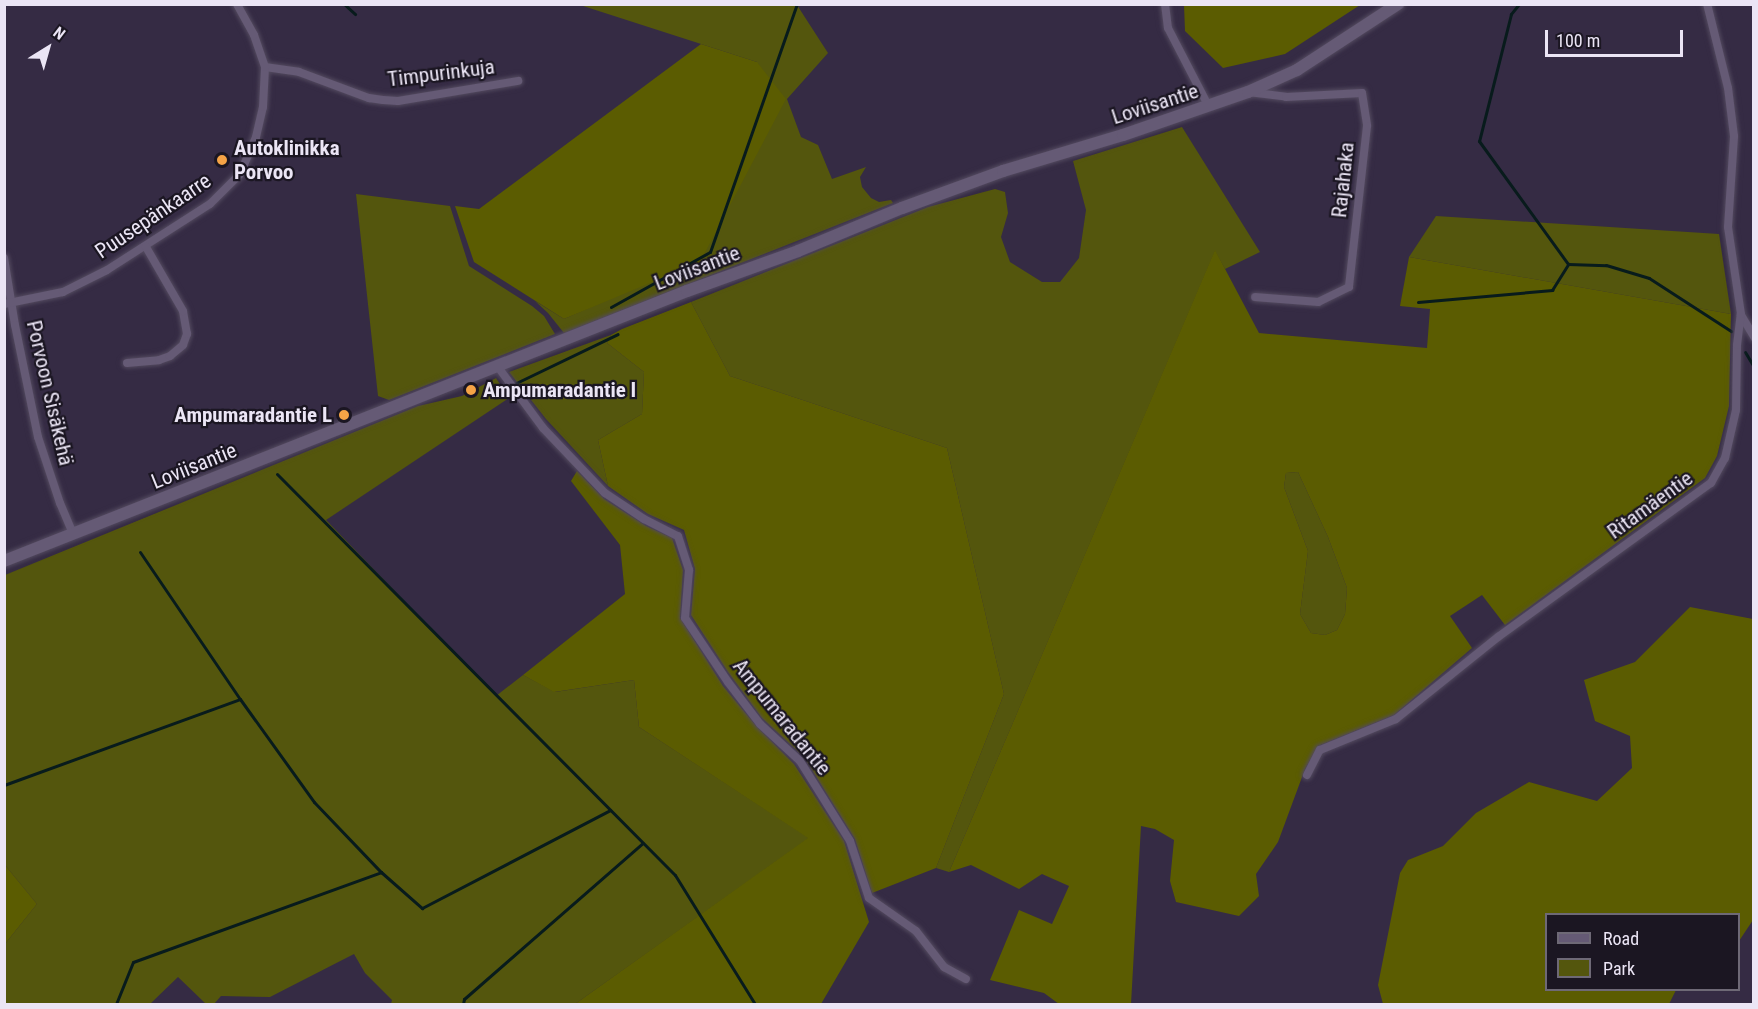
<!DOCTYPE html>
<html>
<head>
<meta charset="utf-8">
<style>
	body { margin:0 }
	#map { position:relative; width:1758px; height:1009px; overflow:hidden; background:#352b44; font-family:"Roboto Condensed",sans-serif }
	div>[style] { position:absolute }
	.green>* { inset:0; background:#54560d }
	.forest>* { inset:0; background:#5b5c01 }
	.stream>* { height:3px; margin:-1.5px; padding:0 1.5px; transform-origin:1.5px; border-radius:1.5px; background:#081b1c }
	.roads { filter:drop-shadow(0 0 2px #534a5f) drop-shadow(0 0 2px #534a5f) }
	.street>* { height:8px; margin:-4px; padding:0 4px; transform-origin:4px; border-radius:4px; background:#655a75 }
	.secondary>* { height:12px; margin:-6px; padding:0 6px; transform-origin:6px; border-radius:6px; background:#655a75 }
	.dots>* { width:16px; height:16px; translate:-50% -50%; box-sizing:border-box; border:3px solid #1b1622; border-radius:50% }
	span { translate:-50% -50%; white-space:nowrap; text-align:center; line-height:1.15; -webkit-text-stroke:4.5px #1b1622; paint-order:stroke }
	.street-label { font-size:21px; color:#ebe5f5 }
	.poi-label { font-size:21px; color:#ebe5f5; font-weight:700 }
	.left { translate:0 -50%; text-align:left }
	.right { translate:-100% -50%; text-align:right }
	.frame { position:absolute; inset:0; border:6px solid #ebe5f5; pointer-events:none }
	.legend { position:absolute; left:1545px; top:913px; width:195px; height:78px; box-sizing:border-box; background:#1b1622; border:2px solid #6e6976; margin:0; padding:8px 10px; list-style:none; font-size:18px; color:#ebe5f5 }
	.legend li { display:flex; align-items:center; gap:12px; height:30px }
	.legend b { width:30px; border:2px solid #6e6976 }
	.north { position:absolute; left:18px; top:18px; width:60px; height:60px; -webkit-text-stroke:4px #1b1622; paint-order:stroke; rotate:37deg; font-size:16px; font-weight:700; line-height:24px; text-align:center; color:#ebe5f5 }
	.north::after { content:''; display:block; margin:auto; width:21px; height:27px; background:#ebe5f5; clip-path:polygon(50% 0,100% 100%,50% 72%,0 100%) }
	.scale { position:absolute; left:1545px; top:30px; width:138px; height:27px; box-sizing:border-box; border:3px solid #ebe5f5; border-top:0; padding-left:8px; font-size:18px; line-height:21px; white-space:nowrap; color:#ebe5f5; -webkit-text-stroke:4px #1b1622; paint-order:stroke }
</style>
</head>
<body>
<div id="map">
	<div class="green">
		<i style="clip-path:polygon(580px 5px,797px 5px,828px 53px,787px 99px,801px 137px,818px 145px,832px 179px,866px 167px,860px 177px,862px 187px,871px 198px,879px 202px,891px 200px,893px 203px,564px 333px,548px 313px,535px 301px,564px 319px,625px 292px,757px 62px)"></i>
		<i style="clip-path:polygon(1182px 127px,1260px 252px,1225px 269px,1215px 251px,949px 872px,936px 868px,1004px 694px,947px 448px,730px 376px,691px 302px,928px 207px,995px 189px,1005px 192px,1008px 213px,1001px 237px,1010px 262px,1042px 282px,1060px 282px,1079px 258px,1086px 210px,1073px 161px)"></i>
		<i style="clip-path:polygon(356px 194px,450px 206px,469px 266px,532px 306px,544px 316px,555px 334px,389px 400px,378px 396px)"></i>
		<i style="clip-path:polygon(1436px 216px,1719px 234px,1731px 314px,1409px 257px)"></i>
		<i style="clip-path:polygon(611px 335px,607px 343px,644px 372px,642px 414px,598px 440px,608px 486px,546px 419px,509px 372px)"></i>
		<i style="clip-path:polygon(496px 378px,509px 398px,326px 520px,496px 696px,523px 675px,555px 692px,634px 680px,639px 727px,809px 838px,575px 1004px,391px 1004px,392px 1000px,365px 973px,354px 954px,270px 997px,221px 996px,214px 1004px,206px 1004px,178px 977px,150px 1004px,5px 1004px,5px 944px,37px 904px,5px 865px,5px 575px,418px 406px,462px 396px)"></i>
		<i style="clip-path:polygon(1298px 472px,1328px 537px,1347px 588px,1345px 614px,1337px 630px,1325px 635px,1311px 633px,1300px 614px,1308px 551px,1284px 487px,1286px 473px)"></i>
	</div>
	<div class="forest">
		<i style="clip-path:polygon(1184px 5px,1184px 4px,1360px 5px,1285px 54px,1223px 68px,1185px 31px)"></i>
		<i style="clip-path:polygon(701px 44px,757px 62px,786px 99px,700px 262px,564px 319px,474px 262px,455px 206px,479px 209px)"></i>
		<i style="clip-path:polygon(evenodd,1215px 250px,1259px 333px,1427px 348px,1430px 309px,1400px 306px,1409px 257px,1731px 314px,1729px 406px,1717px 456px,1705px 478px,1505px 625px,1482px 595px,1450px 616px,1472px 648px,1394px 715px,1318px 746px,1305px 769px,1278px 842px,1256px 874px,1259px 896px,1239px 916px,1176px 902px,1170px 881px,1174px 840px,1155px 829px,1141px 826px,1131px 1004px,1059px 1004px,1044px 993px,990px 980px,1019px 910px,1052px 924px,1069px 886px,1042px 874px,1019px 889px,971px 865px,949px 872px,1215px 250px,1298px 472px,1328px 537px,1347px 588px,1345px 614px,1337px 630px,1325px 635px,1311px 633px,1300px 614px,1308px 551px,1284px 487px,1286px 473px,1298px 472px)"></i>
		<i style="clip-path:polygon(691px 302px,730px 376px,947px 448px,1004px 694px,936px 868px,872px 893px,855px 839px,804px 757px,762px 718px,728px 672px,691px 615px,695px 569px,684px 530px,648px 514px,608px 486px,598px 440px,642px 414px,644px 372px,607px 343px,611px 335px,622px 329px)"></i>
		<i style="clip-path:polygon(577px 471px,604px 499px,646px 526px,672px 538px,683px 570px,680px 618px,723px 686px,757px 727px,794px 764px,844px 841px,869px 922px,821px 1004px,575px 1004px,808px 838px,639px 727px,634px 680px,554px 692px,523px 675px,625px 594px,620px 545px,571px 481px)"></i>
		<i style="clip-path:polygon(1690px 607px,1753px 619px,1753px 920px,1739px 941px,1738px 914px,1546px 914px,1546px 990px,1676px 990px,1669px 1004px,1383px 1004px,1378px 985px,1400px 873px,1408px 860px,1443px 846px,1476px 813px,1529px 782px,1597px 801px,1632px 768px,1630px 736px,1595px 721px,1584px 680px,1635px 662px)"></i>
		<i style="clip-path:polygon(5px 865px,37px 904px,5px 944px,4px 944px)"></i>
	</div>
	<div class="stream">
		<i style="left:344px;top:4px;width:15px;rotate:42deg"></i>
		<i style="left:1519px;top:4px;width:13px;rotate:129deg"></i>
		<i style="left:1511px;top:14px;width:131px;rotate:104.1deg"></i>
		<i style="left:1479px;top:141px;width:152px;rotate:54.1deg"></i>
		<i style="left:1418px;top:302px;width:135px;rotate:-5.1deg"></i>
		<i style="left:1552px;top:290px;width:31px;rotate:-58deg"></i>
		<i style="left:1568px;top:264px;width:38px;rotate:2deg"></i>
		<i style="left:1606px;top:265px;width:45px;rotate:16.8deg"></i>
		<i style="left:1649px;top:278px;width:98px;rotate:32.9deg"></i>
		<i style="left:611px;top:307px;width:113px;rotate:-29.1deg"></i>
		<i style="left:710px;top:252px;width:263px;rotate:-70.7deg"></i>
		<i style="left:1745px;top:352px;width:17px;rotate:59deg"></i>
		<i style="left:514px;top:384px;width:115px;rotate:-25.7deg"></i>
		<i style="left:277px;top:474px;width:565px;rotate:45.22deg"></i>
		<i style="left:675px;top:875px;width:152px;rotate:58.2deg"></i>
		<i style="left:140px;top:552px;width:178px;rotate:55.8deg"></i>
		<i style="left:240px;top:699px;width:127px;rotate:54.3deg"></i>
		<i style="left:314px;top:802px;width:97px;rotate:46.3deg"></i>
		<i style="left:381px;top:872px;width:55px;rotate:41.3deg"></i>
		<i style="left:422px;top:908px;width:212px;rotate:-27.5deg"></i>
		<i style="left:4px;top:785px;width:251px;rotate:-20deg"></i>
		<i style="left:116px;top:1004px;width:45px;rotate:-68deg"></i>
		<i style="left:133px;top:962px;width:264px;rotate:-19.9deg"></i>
		<i style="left:463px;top:1004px;width:5px;rotate:-79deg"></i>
		<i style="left:464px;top:999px;width:237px;rotate:-41.1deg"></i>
	</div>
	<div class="roads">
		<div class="street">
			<i style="left:1165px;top:4px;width:24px;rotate:83deg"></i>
			<i style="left:1168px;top:28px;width:89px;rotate:62.6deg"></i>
			<i style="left:265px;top:67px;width:34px;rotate:8deg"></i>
			<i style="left:299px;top:72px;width:75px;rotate:20.4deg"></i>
			<i style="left:369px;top:98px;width:14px;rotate:8deg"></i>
			<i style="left:383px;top:100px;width:15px;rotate:4deg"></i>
			<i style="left:398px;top:101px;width:122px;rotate:-9.5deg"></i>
			<i style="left:1248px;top:92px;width:38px;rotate:7deg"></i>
			<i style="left:1286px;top:97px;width:76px;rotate:-3deg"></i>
			<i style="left:1362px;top:93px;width:33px;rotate:81deg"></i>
			<i style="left:1367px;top:126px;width:162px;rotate:96.4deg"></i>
			<i style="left:1349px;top:287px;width:34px;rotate:154deg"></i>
			<i style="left:1318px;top:302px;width:63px;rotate:-175.5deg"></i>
			<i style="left:4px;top:258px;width:68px;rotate:80.7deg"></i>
			<i style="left:15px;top:325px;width:114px;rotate:78.4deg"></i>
			<i style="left:38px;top:437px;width:70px;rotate:71.6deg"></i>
			<i style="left:60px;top:503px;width:33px;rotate:67deg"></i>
			<i style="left:4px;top:304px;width:60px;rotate:-11.5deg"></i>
			<i style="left:63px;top:292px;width:49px;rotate:-26.6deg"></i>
			<i style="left:107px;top:270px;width:122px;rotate:-32.7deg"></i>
			<i style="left:210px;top:204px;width:42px;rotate:-45deg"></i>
			<i style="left:240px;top:174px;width:40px;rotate:-66.6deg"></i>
			<i style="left:256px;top:137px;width:31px;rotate:-77deg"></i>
			<i style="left:263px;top:107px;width:40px;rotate:-87.1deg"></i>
			<i style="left:265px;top:67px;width:34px;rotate:-109deg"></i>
			<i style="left:254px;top:35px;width:35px;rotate:-119deg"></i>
			<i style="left:1741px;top:315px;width:26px;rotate:59deg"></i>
			<i style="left:127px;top:363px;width:32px;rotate:-5deg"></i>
			<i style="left:159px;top:360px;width:12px;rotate:-20deg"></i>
			<i style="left:170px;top:356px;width:17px;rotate:-40deg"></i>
			<i style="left:183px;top:345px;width:12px;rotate:-70deg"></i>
			<i style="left:187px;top:334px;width:23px;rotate:-100deg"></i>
			<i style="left:183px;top:311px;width:74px;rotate:-120deg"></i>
			<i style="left:498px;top:367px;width:76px;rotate:53.6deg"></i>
			<i style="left:543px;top:428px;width:90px;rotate:46.4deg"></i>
			<i style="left:605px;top:493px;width:47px;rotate:33.7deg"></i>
			<i style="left:644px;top:519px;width:38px;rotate:27deg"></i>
			<i style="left:678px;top:536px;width:36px;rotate:72deg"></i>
			<i style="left:689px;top:570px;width:48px;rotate:94.8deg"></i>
			<i style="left:685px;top:618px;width:77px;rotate:56.1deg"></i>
			<i style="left:728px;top:682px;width:53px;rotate:52.7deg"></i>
			<i style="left:760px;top:724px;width:54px;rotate:42.8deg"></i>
			<i style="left:800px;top:761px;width:94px;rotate:58deg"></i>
			<i style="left:850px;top:841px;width:60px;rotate:71.6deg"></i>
			<i style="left:869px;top:898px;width:57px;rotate:35.1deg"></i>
			<i style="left:916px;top:931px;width:46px;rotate:52.1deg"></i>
			<i style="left:944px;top:967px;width:25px;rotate:29deg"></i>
			<i style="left:1307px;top:775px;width:28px;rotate:-63deg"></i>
			<i style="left:1320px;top:750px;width:82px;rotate:-22.2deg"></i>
			<i style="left:1396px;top:719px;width:131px;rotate:-38.8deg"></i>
			<i style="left:1498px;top:637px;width:263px;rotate:-35.9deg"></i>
			<i style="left:1711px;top:483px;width:29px;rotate:-61deg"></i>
			<i style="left:1725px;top:458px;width:49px;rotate:-77.1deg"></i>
			<i style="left:1736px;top:410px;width:65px;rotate:-89.1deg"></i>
			<i style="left:1737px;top:345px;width:31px;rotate:-83deg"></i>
			<i style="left:1741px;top:314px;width:88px;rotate:-98.5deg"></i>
			<i style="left:1728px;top:227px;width:91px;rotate:-86.2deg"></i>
			<i style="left:1734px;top:136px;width:48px;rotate:-97.1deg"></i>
			<i style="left:1728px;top:88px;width:87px;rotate:-104deg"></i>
		</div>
		<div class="secondary">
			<i style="left:4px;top:561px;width:734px;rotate:-21.57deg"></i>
			<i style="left:687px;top:291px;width:118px;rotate:-19.8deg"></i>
			<i style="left:798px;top:251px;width:113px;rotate:-22.5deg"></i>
			<i style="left:902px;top:208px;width:108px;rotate:-20.1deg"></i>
			<i style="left:1003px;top:171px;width:125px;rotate:-16.7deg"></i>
			<i style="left:1123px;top:135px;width:132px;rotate:-19deg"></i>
			<i style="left:1248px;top:92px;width:54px;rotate:-24.2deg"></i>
			<i style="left:1297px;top:70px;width:121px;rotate:-33.2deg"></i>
		</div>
	</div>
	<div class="dots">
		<i style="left:222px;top:160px;background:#f5a346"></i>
		<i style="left:471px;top:390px;background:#f5a346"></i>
		<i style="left:344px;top:415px;background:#f5a346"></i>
	</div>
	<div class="street-label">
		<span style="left:441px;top:73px;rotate:-7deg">Timpurinkuja</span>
		<span style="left:1155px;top:104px;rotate:-18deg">Loviisantie</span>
		<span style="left:1343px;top:180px;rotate:-84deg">Rajahaka</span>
		<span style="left:153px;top:216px;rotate:-34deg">Puusepänkaarre</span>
		<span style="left:697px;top:268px;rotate:-21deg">Loviisantie</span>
		<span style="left:50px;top:393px;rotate:77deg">Porvoon Sisäkehä</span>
		<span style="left:194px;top:466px;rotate:-22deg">Loviisantie</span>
		<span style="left:1650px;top:505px;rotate:-36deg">Ritamäentie</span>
		<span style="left:782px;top:717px;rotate:51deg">Ampumaradantie</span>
	</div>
	<div class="poi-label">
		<span class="left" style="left:234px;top:160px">Autoklinikka<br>Porvoo</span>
		<span class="left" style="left:483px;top:390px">Ampumaradantie I</span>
		<span class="right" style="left:332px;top:415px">Ampumaradantie L</span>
	</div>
	<div class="frame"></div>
	<ul class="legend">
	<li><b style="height:8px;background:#655a75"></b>Road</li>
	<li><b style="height:16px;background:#54560d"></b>Park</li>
	</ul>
	<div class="north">N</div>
	<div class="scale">100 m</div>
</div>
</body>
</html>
